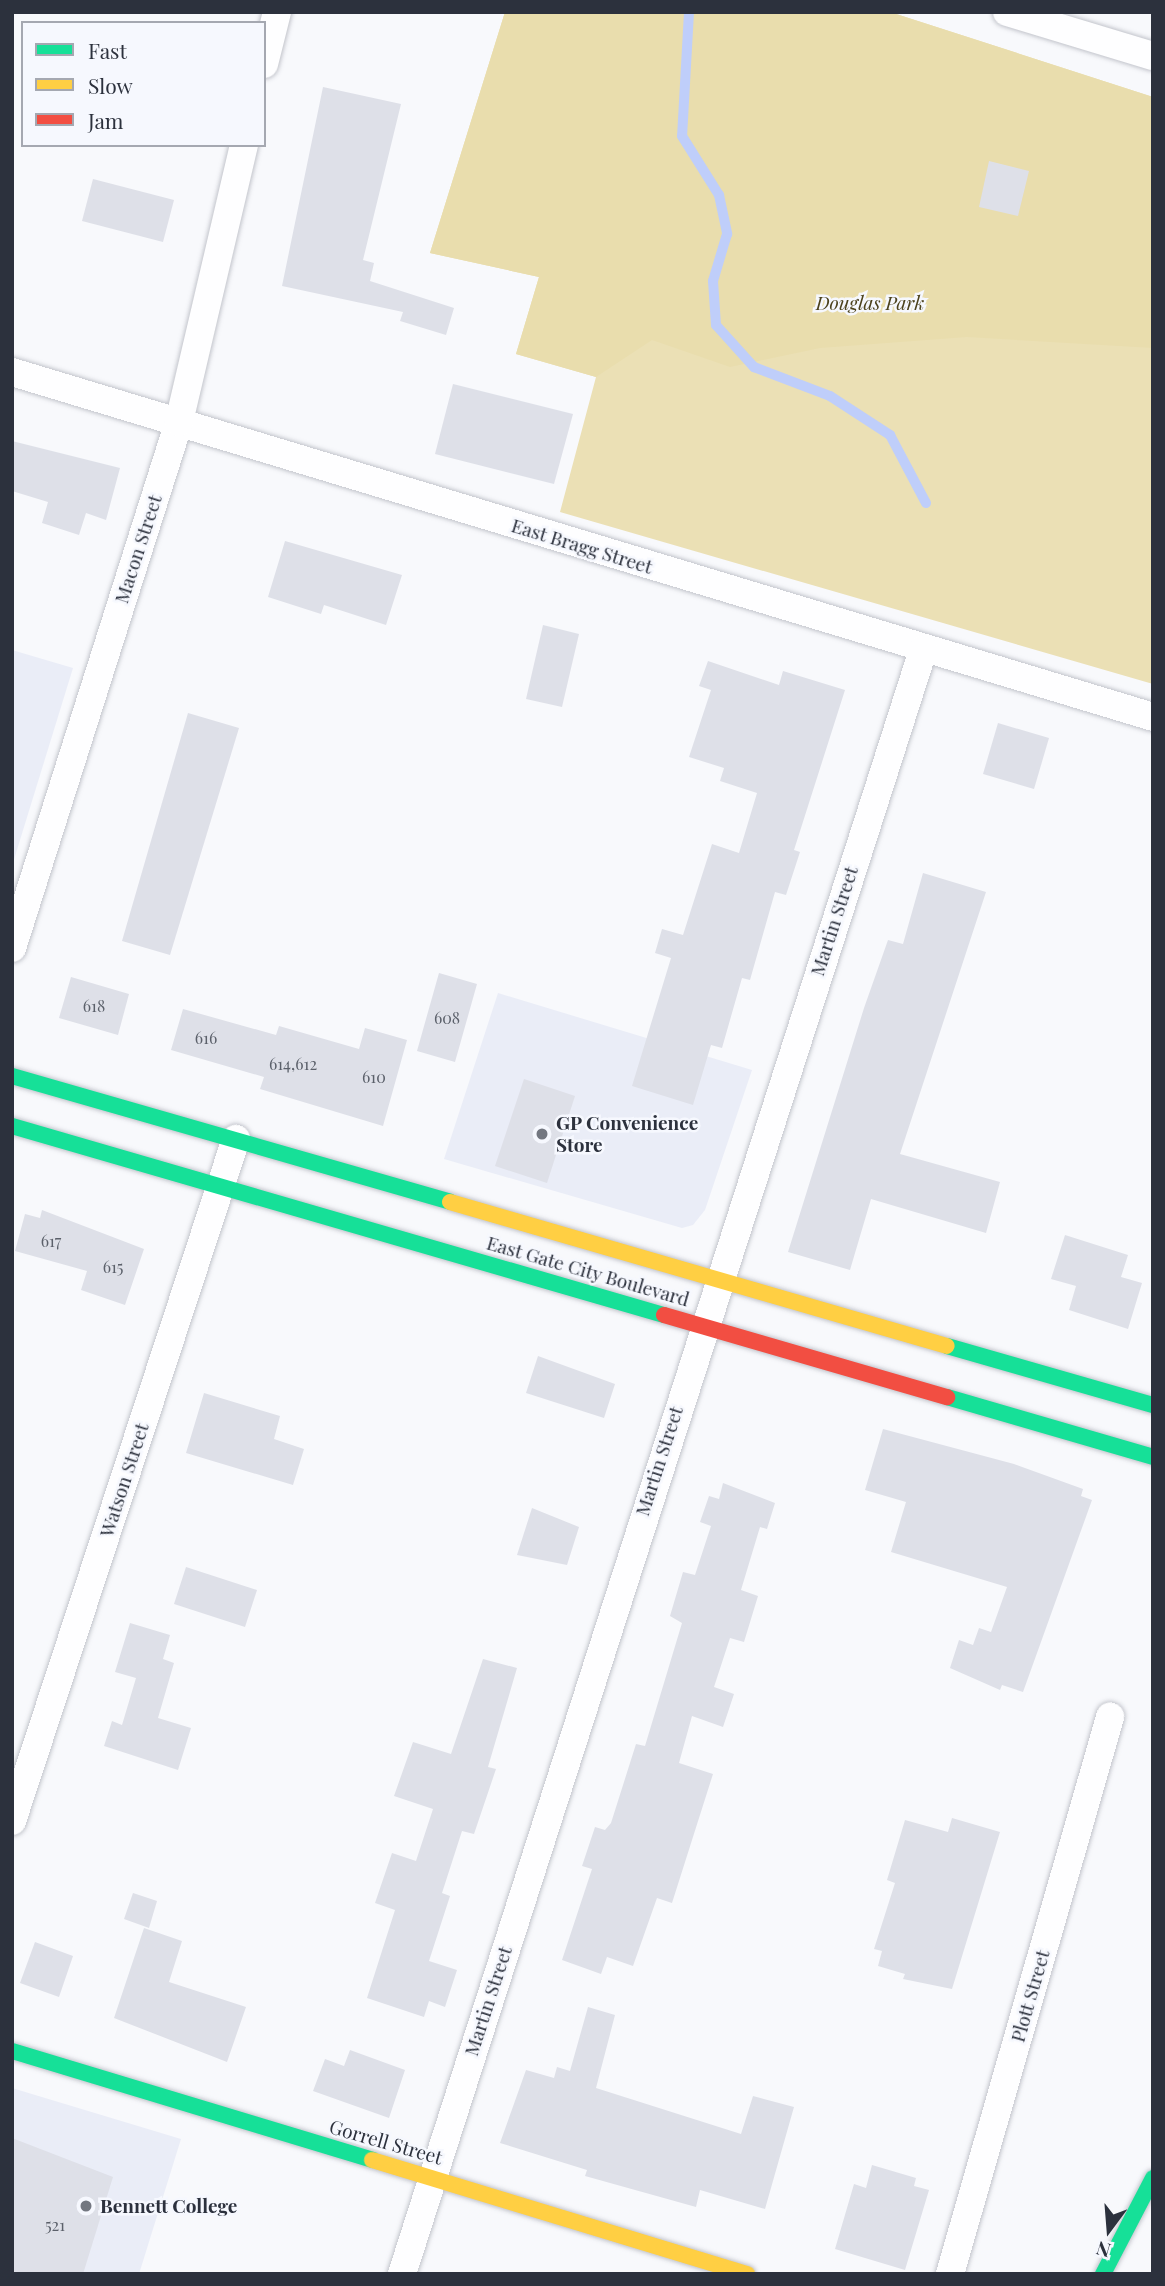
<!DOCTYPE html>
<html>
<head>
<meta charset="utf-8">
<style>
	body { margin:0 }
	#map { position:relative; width:1165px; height:2286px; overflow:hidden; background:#f8f9fc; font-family:"Playfair Display",serif }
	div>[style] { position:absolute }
	.built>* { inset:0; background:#eaedf7 }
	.green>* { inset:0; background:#ebe0b5 }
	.forest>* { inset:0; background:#e9ddad }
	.stream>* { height:10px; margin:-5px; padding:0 5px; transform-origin:5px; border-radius:5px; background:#bfcefa }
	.building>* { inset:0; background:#dee0e8 }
	.roads { filter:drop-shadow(0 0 2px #c3c5cc) drop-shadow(0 0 2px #c3c5cc) }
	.street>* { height:28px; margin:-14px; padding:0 14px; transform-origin:14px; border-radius:14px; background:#fefeff }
	.fast>* { height:16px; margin:-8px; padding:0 8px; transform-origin:8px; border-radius:8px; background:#16e098 }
	.slow>* { height:16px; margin:-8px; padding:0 8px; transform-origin:8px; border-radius:8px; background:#ffcf43 }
	.jam>* { height:16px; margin:-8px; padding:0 8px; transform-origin:8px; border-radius:8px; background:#f24e42 }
	.dots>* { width:19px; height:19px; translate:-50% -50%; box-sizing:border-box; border:4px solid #f6f8fe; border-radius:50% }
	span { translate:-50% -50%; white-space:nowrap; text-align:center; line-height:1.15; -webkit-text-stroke:5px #f6f8fe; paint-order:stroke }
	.number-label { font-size:16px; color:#5b606a }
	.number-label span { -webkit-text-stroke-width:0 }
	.park-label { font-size:19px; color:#4c421c; font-style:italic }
	.street-label { font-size:19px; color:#2c313d }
	.poi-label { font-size:19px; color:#2c313d; font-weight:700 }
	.left { translate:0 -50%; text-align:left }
	.frame { position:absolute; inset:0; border:14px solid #2c313d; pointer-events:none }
	.legend { position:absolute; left:21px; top:21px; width:245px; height:126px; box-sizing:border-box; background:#f6f8fe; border:2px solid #a5a8b1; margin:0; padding:9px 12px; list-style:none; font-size:21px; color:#2c313d }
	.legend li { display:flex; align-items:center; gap:14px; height:35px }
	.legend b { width:35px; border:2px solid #a5a8b1 }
	.north { position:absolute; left:1074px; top:2195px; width:70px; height:70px; -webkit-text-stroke:5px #f6f8fe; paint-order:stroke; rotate:196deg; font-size:19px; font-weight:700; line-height:28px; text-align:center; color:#2c313d }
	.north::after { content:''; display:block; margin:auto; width:24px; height:32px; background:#2c313d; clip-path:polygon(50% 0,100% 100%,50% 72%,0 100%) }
</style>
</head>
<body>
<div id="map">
	<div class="built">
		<i style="clip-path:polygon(12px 650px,73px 668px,12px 866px)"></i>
		<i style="clip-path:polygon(498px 993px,752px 1070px,705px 1210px,693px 1225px,682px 1228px,444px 1159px)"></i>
		<i style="clip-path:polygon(12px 2088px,181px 2139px,139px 2274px,12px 2274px)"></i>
	</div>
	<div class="green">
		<i style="clip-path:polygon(505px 12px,890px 12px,1153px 97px,1153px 684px,560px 512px,596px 377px,516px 354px,539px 277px,430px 253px)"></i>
	</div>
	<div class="forest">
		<i style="clip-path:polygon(505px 12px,890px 12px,1153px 97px,1153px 348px,967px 337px,820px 348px,730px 367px,652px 340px,596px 377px,516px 354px,539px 277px,430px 253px)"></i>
	</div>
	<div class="stream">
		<i style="left:689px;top:12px;width:124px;rotate:93.2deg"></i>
		<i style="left:682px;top:136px;width:70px;rotate:57.9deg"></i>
		<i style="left:719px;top:195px;width:40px;rotate:78deg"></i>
		<i style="left:727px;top:234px;width:49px;rotate:106.6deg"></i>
		<i style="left:713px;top:281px;width:44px;rotate:86.1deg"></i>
		<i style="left:716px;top:325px;width:57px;rotate:47.9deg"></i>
		<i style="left:754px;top:367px;width:81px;rotate:20.9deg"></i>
		<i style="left:830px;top:396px;width:72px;rotate:33deg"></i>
		<i style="left:890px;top:435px;width:77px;rotate:62.1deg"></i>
	</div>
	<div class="building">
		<i style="clip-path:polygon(323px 87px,401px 104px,363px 260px,374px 263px,370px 281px,454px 308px,446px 335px,400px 321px,403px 312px,282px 286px)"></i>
		<i style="clip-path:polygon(989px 161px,1029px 171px,1018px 216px,979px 207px)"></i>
		<i style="clip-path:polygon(93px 179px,174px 200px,163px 242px,82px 221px)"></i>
		<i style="clip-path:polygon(453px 384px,573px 414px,554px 484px,435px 454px)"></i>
		<i style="clip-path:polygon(12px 441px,120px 468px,106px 520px,86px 513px,79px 535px,42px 523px,48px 502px,12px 491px)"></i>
		<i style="clip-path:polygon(285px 541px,402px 575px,386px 625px,324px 605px,321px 614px,268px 597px)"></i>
		<i style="clip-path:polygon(543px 625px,579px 634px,562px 707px,526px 699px)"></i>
		<i style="clip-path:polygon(708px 661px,779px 685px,783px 671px,845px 690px,794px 850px,800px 852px,786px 895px,775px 892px,750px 980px,742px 978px,722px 1048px,711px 1045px,693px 1105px,632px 1086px,671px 958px,655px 953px,662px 929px,683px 935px,712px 844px,739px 853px,757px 793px,720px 781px,724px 768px,689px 757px,711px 690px,699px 686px)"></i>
		<i style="clip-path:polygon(188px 713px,239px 728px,170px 955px,122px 941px)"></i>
		<i style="clip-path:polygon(998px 723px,1049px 738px,1034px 789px,983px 774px)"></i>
		<i style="clip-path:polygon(923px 873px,986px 892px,900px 1154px,1000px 1182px,986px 1233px,871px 1199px,850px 1270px,788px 1252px,864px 1008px,888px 940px,903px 944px)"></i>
		<i style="clip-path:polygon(439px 973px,477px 984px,455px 1062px,417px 1051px)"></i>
		<i style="clip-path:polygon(71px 977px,129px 994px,118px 1035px,59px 1018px)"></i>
		<i style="clip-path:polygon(183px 1009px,276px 1035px,279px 1026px,359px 1049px,365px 1028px,407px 1040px,383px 1126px,260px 1089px,264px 1077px,171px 1050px)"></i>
		<i style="clip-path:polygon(524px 1079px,575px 1096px,547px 1183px,495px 1166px)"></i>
		<i style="clip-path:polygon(42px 1210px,144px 1249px,125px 1305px,81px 1290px,87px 1271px,15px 1251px,25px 1214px,40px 1218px)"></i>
		<i style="clip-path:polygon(1065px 1235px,1128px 1255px,1121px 1277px,1142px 1283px,1128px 1329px,1069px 1310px,1076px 1286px,1051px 1279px)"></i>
		<i style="clip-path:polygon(538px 1356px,615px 1384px,604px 1418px,526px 1393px)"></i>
		<i style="clip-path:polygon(204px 1393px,280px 1416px,274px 1439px,304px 1449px,293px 1485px,186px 1453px)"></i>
		<i style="clip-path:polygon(883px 1429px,1014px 1464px,1083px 1489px,1081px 1496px,1092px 1500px,1023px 1692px,1002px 1685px,1000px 1690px,950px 1668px,959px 1640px,973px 1645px,979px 1628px,991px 1632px,1007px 1587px,891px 1552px,906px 1502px,865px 1490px)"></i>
		<i style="clip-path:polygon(723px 1483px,775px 1503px,767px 1529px,760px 1527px,741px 1590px,758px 1596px,744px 1642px,730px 1638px,714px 1687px,734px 1694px,723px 1727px,692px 1716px,679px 1763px,713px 1774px,672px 1903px,657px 1898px,633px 1966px,607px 1957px,601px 1974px,562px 1960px,592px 1869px,582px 1866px,595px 1827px,605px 1830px,611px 1823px,636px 1744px,645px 1746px,682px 1623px,670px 1616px,683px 1572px,695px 1575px,711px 1526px,700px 1522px,709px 1496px,719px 1499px)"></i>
		<i style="clip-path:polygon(532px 1508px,579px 1527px,567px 1565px,517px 1555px)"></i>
		<i style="clip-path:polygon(186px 1567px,257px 1590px,245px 1627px,174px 1604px)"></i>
		<i style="clip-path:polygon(130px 1623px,170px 1635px,163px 1659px,174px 1663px,158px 1718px,191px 1728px,178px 1770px,104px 1746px,112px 1721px,122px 1725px,136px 1678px,115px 1672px)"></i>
		<i style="clip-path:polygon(483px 1659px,517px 1668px,488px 1767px,496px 1769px,474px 1834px,462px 1831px,442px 1893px,450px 1896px,429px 1961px,457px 1970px,445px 2007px,429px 2001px,424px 2017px,367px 1998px,395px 1910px,375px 1903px,392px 1853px,416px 1861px,433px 1809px,394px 1796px,413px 1742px,451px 1754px)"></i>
		<i style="clip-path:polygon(952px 1818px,1000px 1832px,952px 1989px,903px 1979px,905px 1974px,878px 1966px,882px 1951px,874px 1949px,895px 1883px,887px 1880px,905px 1820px,948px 1832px)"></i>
		<i style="clip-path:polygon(133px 1893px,157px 1901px,149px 1928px,124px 1919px)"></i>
		<i style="clip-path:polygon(144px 1928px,182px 1941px,169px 1982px,246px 2007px,227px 2062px,114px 2018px)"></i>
		<i style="clip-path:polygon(35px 1942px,73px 1956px,59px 1997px,20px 1983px)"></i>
		<i style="clip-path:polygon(588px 2007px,615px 2015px,596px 2088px,741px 2134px,753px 2096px,794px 2107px,765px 2209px,700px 2190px,696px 2207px,585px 2176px,587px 2170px,500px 2143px,526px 2070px,554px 2078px,557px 2067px,570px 2071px)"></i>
		<i style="clip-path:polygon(350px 2050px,405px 2070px,389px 2118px,313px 2091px,325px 2059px,344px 2066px)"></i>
		<i style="clip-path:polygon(12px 2138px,113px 2177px,83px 2274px,12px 2274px)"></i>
		<i style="clip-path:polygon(872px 2165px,916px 2178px,914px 2186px,929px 2190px,905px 2270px,835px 2249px,854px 2184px,866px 2188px)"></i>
	</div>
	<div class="roads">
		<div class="street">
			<i style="left:1007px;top:12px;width:152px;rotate:16.8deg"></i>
			<i style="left:264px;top:64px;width:54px;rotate:-76deg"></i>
			<i style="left:12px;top:372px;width:1192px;rotate:16.82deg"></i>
			<i style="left:12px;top:948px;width:552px;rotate:-72.39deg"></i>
			<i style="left:179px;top:422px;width:285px;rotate:-76.8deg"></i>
			<i style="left:12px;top:1821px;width:718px;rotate:-71.82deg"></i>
			<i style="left:402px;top:2274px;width:1706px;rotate:-72.21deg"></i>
			<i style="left:950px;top:2274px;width:580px;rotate:-73.97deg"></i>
		</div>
		<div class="fast">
			<i style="left:12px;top:1076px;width:456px;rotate:16deg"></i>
			<i style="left:12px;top:1126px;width:679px;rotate:16.17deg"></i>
			<i style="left:947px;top:1346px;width:214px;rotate:16deg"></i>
			<i style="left:947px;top:1397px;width:215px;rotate:16.2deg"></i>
			<i style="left:12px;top:2051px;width:376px;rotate:16.8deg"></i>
			<i style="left:1103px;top:2274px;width:108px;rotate:-62.5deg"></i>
		</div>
		<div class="slow">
			<i style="left:450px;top:1202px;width:517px;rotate:16.16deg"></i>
			<i style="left:372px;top:2160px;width:392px;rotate:16.9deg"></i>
		</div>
		<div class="jam">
			<i style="left:664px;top:1315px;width:295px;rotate:16.2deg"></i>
		</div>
	</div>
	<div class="dots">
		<i style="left:542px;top:1134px;background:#737780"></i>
		<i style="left:86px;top:2206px;background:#737780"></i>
	</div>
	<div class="number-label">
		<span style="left:94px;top:1006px">618</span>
		<span style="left:447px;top:1018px">608</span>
		<span style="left:206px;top:1038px">616</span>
		<span style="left:293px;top:1064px">614,612</span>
		<span style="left:374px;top:1077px">610</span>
		<span style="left:51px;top:1241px">617</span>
		<span style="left:113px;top:1267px">615</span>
		<span style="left:55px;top:2225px">521</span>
	</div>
	<div class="park-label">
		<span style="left:870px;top:303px">Douglas Park</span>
	</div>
	<div class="street-label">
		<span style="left:582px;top:546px;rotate:17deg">East Bragg Street</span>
		<span style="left:138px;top:549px;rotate:-72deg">Macon Street</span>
		<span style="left:834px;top:921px;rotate:-72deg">Martin Street</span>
		<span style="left:588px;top:1271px;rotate:16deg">East Gate City Boulevard</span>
		<span style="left:659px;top:1461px;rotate:-72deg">Martin Street</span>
		<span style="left:124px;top:1480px;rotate:-72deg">Watson Street</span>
		<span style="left:1030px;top:1996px;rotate:-74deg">Plott Street</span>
		<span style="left:488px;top:2001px;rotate:-72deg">Martin Street</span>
		<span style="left:386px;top:2142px;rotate:16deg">Gorrell Street</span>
	</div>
	<div class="poi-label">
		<span class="left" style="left:556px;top:1134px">GP Convenience<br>Store</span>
		<span class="left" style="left:100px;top:2206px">Bennett College</span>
	</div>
	<div class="frame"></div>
	<ul class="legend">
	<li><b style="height:9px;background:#16e098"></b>Fast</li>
	<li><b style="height:9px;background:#ffcf43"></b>Slow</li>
	<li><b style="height:9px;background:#f24e42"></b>Jam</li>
	</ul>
	<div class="north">N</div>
</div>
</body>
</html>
